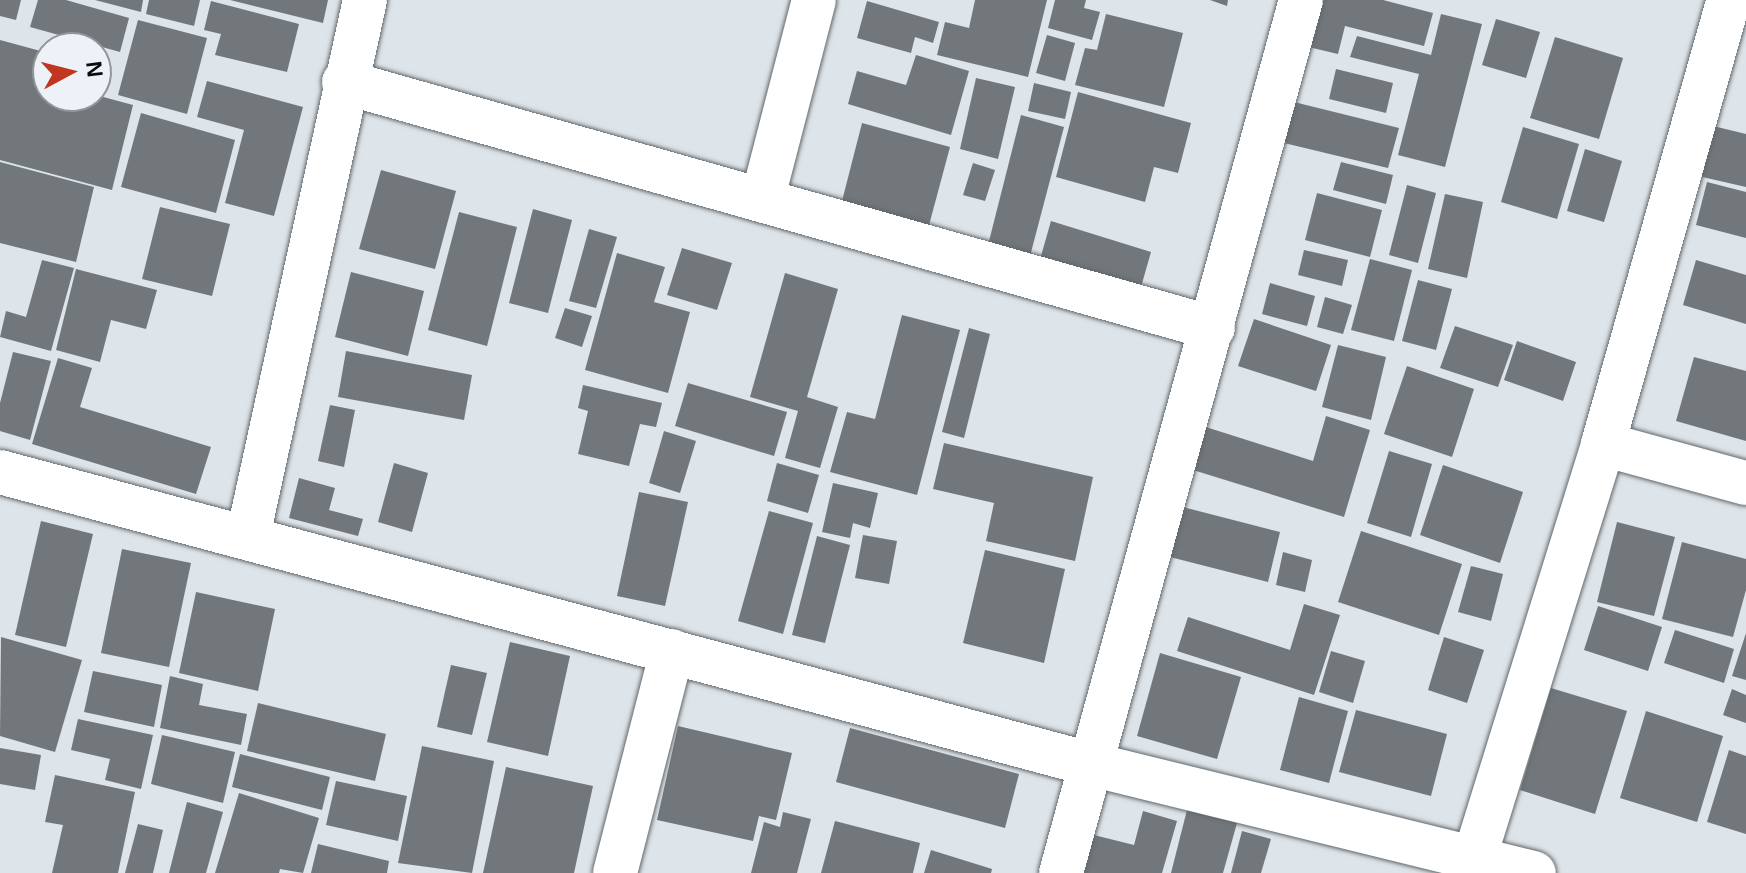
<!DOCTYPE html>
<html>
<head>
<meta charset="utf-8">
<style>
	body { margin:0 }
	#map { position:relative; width:1746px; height:873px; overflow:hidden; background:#dee5ea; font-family:Arial,sans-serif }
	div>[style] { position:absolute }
	.building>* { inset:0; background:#71777b }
	.roads { filter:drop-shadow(0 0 2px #61676b) drop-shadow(0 0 2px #61676b) }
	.street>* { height:44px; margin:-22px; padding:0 22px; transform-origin:22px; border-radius:22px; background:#fff }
	.secondary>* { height:44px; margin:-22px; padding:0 22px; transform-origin:22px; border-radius:22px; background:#fff }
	span { translate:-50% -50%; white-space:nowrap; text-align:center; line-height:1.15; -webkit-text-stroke:8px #ecf2f7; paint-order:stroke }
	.north { position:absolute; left:32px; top:32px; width:80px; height:80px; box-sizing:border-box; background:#ecf2f7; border:2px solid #92969a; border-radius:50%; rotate:83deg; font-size:22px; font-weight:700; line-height:32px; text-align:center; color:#0a0c0e }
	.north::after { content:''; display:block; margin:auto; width:28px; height:36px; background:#c13621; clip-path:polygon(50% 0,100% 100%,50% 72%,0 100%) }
</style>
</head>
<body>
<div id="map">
	<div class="building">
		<i style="clip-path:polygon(0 0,21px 0,16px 20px,0 16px)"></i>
		<i style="clip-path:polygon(38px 0,66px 0,129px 18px,120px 52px,30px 27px)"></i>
		<i style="clip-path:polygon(95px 0,143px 0,141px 12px)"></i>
		<i style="clip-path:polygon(149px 0,200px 0,194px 26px,146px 14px)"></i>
		<i style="clip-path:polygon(230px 0,328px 0,323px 23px)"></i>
		<i style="clip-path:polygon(975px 0,1047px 0,1028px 77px,937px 55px,945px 22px,969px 28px)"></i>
		<i style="clip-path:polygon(1055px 0,1086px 0,1084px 8px,1100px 12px,1092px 40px,1048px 28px)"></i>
		<i style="clip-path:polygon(1210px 0,1228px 0,1227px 6px)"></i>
		<i style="clip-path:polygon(1315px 0,1383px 0,1433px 13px,1424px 46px,1345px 26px,1338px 54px,1304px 46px)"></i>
		<i style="clip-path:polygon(211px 1px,299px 24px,287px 72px,215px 55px,221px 34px,204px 30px)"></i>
		<i style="clip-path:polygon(867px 1px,939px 22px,933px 43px,915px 37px,911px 53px,857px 38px)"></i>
		<i style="clip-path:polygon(1106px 14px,1183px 33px,1164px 107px,1075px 85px,1085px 48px,1097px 50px)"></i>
		<i style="clip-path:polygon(1441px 14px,1482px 24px,1445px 167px,1398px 155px,1419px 74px,1350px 57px,1357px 36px,1431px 55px)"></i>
		<i style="clip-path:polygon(1496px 19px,1540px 32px,1526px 78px,1482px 65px)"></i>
		<i style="clip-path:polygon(138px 20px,207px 38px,187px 114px,118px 95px)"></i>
		<i style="clip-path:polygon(1047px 35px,1075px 43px,1065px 81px,1036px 73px)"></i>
		<i style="clip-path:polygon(1555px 37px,1623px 58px,1599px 139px,1530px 118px)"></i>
		<i style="clip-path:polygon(0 40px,48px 53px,48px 96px,96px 95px,133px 105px,112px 190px,0 160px)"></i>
		<i style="clip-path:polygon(916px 55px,969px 71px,951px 135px,848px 104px,857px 71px,906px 85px)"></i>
		<i style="clip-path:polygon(1336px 69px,1393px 83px,1386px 113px,1329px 99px)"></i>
		<i style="clip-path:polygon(976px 78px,1015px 87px,998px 159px,960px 149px)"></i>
		<i style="clip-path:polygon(207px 81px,303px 107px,274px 216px,225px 203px,244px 130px,197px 117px)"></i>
		<i style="clip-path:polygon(1034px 83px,1071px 92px,1065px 119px,1028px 111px)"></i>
		<i style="clip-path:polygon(1078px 92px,1191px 123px,1178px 173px,1154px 167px,1145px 202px,1056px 177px)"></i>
		<i style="clip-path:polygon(1294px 102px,1399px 128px,1388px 168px,1284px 143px)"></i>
		<i style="clip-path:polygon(141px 113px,235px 140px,216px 213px,121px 187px)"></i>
		<i style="clip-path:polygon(1021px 115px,1064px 127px,1029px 260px,987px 249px)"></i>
		<i style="clip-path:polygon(862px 123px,950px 147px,928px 229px,841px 205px)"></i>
		<i style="clip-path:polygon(1709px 125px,1746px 134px,1746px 187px,1698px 176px)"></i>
		<i style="clip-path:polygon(1523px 127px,1579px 144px,1557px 219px,1501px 202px)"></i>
		<i style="clip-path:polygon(1585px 149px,1622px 161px,1604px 222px,1567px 211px)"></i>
		<i style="clip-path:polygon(0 162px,94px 187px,76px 262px,0 243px)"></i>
		<i style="clip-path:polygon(1341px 162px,1393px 175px,1386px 204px,1333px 190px)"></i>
		<i style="clip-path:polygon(973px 163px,995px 170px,985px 201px,963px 195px)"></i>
		<i style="clip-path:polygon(381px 170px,456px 191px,435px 269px,359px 249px)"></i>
		<i style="clip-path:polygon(1707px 182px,1746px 192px,1746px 238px,1696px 225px)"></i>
		<i style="clip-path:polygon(1407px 185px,1436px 193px,1418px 263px,1389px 255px)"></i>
		<i style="clip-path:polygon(1317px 193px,1382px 210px,1370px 257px,1305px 240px)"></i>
		<i style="clip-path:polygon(1445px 194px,1483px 202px,1467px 278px,1428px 269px)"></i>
		<i style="clip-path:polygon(160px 207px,230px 224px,212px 296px,142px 279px)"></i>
		<i style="clip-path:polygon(533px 209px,572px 220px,548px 313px,509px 303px)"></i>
		<i style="clip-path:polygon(459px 212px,517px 227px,487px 346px,428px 330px)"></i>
		<i style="clip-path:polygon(1051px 221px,1151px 252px,1139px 294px,1039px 263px)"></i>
		<i style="clip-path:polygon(589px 229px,617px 237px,596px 308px,569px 301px)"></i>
		<i style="clip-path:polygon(682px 248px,732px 263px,717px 310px,667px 295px)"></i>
		<i style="clip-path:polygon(1304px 250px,1348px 260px,1342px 286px,1298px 275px)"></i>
		<i style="clip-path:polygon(617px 253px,665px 267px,654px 302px,690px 312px,668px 393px,585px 370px)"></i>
		<i style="clip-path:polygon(1370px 259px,1412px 270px,1394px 341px,1351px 330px)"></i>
		<i style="clip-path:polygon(42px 260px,74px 268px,51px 351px,0 337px,6px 311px,26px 317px)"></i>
		<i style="clip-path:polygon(1696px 260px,1746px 275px,1746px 324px,1683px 305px)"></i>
		<i style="clip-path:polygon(76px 269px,157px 290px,146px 329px,111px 320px,100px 362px,56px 350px)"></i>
		<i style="clip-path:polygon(351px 272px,424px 291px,408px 356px,335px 337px)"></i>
		<i style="clip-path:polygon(785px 273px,838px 289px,807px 397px,838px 407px,820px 468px,785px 458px,798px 411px,750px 397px)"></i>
		<i style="clip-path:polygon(1418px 280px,1452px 289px,1436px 350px,1402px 341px)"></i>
		<i style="clip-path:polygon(1270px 283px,1315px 296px,1307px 326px,1262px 314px)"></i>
		<i style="clip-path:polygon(1325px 297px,1352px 305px,1343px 334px,1317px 327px)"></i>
		<i style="clip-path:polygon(565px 308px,592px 316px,582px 347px,555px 338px)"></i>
		<i style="clip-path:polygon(902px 315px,960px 330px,917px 495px,830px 472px,847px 412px,875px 419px)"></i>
		<i style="clip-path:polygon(1254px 319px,1331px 345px,1316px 391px,1238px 366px)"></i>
		<i style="clip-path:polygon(1455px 326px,1513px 345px,1498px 387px,1440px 368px)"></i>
		<i style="clip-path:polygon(969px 328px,990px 334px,964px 438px,942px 432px)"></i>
		<i style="clip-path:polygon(1517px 341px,1576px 362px,1563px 401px,1504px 380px)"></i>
		<i style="clip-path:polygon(1338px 345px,1386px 357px,1371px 420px,1322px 407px)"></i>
		<i style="clip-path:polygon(346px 351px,472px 375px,464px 420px,338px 397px)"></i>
		<i style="clip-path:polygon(13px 352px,51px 361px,30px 440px,0 431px,0 403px)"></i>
		<i style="clip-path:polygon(1694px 357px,1746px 371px,1746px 441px,1676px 421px)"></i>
		<i style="clip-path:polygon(58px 358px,92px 368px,80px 407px,211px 447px,196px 494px,32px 444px)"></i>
		<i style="clip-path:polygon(1407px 366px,1474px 389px,1452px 457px,1384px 434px)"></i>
		<i style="clip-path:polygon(688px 383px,787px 412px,774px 456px,675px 426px)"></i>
		<i style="clip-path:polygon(583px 385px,662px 403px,656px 427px,640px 424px,629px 466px,578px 454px,588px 411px,578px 408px)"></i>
		<i style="clip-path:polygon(330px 405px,355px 410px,344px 467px,318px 461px)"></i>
		<i style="clip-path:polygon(1326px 416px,1370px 430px,1344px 517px,1177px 465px,1190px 422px,1313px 461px)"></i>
		<i style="clip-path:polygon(664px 431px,696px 441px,680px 493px,649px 483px)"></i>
		<i style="clip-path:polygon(944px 443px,1093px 477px,1075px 561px,986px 541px,994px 503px,933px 489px)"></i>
		<i style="clip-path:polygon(1389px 451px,1432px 464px,1411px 537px,1367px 523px)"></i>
		<i style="clip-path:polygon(394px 463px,428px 473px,412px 532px,378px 522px)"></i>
		<i style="clip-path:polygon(777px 463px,819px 475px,808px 513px,767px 501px)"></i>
		<i style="clip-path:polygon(1443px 465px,1523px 492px,1500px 563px,1420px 535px)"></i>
		<i style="clip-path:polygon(299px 478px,335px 488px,329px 510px,363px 519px,358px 536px,289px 518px)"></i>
		<i style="clip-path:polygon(833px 483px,878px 493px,870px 528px,853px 523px,850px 538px,822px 532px)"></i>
		<i style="clip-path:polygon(639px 492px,688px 502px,665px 606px,617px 596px)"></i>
		<i style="clip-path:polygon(1179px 506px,1280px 532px,1268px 582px,1166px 556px)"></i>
		<i style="clip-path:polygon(769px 511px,813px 523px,783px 634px,738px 621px)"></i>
		<i style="clip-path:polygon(41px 521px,93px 534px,66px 647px,15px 635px)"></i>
		<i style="clip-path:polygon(1617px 522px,1675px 537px,1654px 616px,1597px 602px)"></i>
		<i style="clip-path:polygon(1361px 531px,1462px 564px,1439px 635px,1338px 602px)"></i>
		<i style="clip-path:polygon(863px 535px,897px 541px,889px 584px,855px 578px)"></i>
		<i style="clip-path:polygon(817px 536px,850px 545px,825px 643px,792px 635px)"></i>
		<i style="clip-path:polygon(1682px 542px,1746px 559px,1746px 590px,1733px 637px,1662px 619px)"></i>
		<i style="clip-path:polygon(122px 549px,191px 563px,169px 667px,101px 653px)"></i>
		<i style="clip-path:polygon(985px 550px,1065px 569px,1044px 663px,963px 643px)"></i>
		<i style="clip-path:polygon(1283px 552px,1312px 560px,1305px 592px,1276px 585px)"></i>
		<i style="clip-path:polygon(1471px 566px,1503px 574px,1491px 621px,1458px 612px)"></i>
		<i style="clip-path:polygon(196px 592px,275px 609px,258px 691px,179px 673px)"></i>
		<i style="clip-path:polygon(1304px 604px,1340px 615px,1314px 695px,1177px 651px,1188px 617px,1290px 650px)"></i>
		<i style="clip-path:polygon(1598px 606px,1662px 627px,1648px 671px,1584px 650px)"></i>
		<i style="clip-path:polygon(1675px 630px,1734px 649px,1724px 683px,1664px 663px)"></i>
		<i style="clip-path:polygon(1746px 633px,1746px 680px,1732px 676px)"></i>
		<i style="clip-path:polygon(1px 637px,82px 660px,55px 752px,0 736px)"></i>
		<i style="clip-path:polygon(1444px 637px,1484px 650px,1467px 703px,1428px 690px)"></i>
		<i style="clip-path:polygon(510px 642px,570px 656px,548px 756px,487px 742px)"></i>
		<i style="clip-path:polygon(1331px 651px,1365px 661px,1353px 703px,1319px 692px)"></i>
		<i style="clip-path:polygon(1160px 653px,1241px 677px,1217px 759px,1137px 736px)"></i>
		<i style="clip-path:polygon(451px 665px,487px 673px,472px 735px,437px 727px)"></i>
		<i style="clip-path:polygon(93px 671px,162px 685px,154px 727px,84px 712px)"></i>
		<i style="clip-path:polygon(170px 676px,203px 684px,199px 705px,247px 714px,241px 745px,160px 728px)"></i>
		<i style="clip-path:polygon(1551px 688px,1627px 711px,1595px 814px,1520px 790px)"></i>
		<i style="clip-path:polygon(1732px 689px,1746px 695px,1746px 723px,1723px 715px)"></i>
		<i style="clip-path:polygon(1299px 697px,1348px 711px,1329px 783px,1280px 770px)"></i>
		<i style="clip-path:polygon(258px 703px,386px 734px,375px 781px,247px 751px)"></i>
		<i style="clip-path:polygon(1356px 710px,1447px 734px,1431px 796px,1339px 772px)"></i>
		<i style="clip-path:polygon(1646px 711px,1723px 736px,1697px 822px,1620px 798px)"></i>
		<i style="clip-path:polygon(78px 719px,153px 735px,141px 789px,105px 780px,110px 759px,71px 750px)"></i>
		<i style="clip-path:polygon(678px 726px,792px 753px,776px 820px,759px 816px,753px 841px,657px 820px)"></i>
		<i style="clip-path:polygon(850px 728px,1019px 774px,1005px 828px,836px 782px)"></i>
		<i style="clip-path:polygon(162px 735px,235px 752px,223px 803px,151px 784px)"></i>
		<i style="clip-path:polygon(422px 746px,494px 761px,472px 873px,398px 863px)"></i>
		<i style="clip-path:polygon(0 748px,41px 755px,35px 790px,0 784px)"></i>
		<i style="clip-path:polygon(1729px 750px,1746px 756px,1746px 834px,1707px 822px)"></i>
		<i style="clip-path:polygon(240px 754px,330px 777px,322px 810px,232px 787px)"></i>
		<i style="clip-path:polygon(506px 767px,593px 786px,574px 873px,483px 873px)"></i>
		<i style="clip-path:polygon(55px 775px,135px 792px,118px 873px,52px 873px,63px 825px,45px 822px)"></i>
		<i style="clip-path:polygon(336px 781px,407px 796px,398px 841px,326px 825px)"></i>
		<i style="clip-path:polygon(239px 793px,319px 818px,303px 873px,280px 869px,279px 873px,215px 873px)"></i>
		<i style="clip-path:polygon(187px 802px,223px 812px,206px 873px,169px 873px)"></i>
		<i style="clip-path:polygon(1187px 810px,1237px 823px,1223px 873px,1171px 873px)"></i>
		<i style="clip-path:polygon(1143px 811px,1177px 821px,1162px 873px,1079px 873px,1090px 834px,1134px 845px)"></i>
		<i style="clip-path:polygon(783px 812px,811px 819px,797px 873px,751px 873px,764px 822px,780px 827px)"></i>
		<i style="clip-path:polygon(835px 821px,920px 843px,913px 873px,821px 873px)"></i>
		<i style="clip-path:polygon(138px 824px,163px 830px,153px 873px,125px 873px)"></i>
		<i style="clip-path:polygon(1242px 831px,1271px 839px,1261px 873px,1231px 873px)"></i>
		<i style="clip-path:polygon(318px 844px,389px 861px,387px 873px,311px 873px)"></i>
		<i style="clip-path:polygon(931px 850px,992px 869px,991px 873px,924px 873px)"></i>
	</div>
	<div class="roads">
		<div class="street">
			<i style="left:344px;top:82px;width:903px;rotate:15.81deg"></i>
			<i style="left:763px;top:197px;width:203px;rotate:-75.5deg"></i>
			<i style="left:1603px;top:444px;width:148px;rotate:15.3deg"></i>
			<i style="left:248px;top:536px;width:549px;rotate:-77.69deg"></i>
			<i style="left:1475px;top:856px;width:431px;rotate:-72.7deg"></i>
			<i style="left:1603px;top:444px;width:462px;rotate:-74.2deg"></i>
			<i style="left:615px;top:873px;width:229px;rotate:-75.6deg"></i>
			<i style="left:1061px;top:873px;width:905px;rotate:-74.63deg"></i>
		</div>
		<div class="secondary">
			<i style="left:0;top:472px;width:1128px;rotate:15deg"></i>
			<i style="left:1090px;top:764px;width:457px;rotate:13.8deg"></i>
		</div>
	</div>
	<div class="north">N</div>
</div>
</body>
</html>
